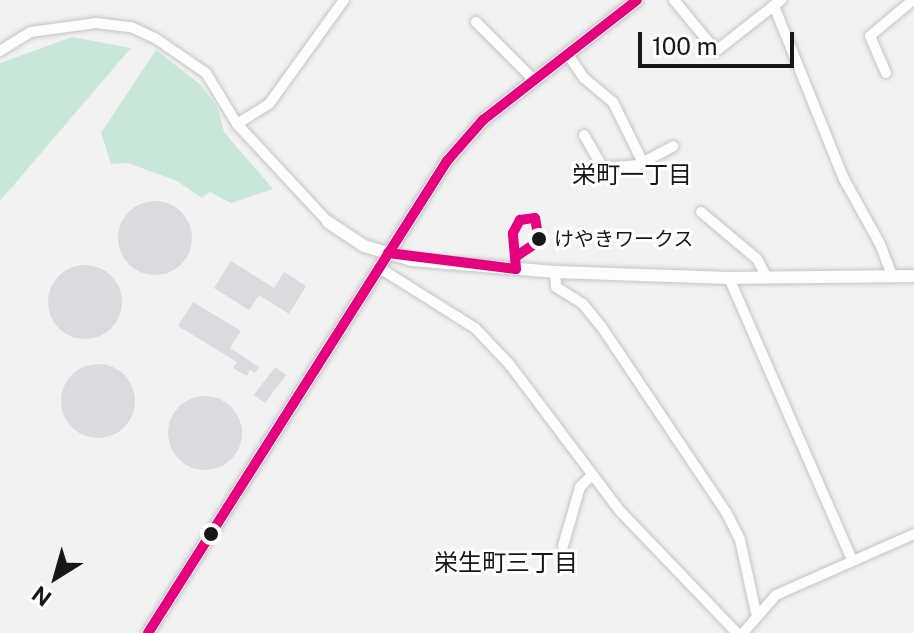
<!DOCTYPE html>
<html>
<head>
<meta charset="utf-8">
<style>
	body { margin:0 }
	#map { position:relative; width:914px; height:633px; overflow:hidden; background:#f2f2f3; font-family:"Public Sans","Noto Sans JP",sans-serif }
	div>[style] { position:absolute }
	.green>* { inset:0; background:#c9e7d8 }
	.building>* { inset:0; background:#dadadf }
	.round { border-radius:50% }
	.roads { filter:drop-shadow(0 0 2px #c4c4c5) drop-shadow(0 0 2px #c4c4c5) }
	.minor>* { height:10px; margin:-5px; padding:0 5px; transform-origin:5px; border-radius:5px; background:#fdfdfd }
	.tertiary>* { height:12px; margin:-6px; padding:0 6px; transform-origin:6px; border-radius:6px; background:#fdfdfd }
	.bus-1>* { height:10px; margin:-5px; padding:0 5px; transform-origin:5px; border-radius:5px; background:#e5007d }
	.dots>* { width:22px; height:22px; translate:-50% -50%; box-sizing:border-box; border:4px solid #fff; border-radius:50% }
	span { translate:-50% -50%; white-space:nowrap; text-align:center; line-height:1.15; -webkit-text-stroke:6px #fff; paint-order:stroke }
	.bus-label { font-size:20px; color:#171718 }
	.left { translate:0 -50%; text-align:left }
	.neighbourhood-label { font-size:24px; color:#171718 }
	.north { position:absolute; left:16px; top:537px; width:80px; height:80px; -webkit-text-stroke:6px #fff; paint-order:stroke; rotate:217deg; font-size:22px; font-weight:700; line-height:32px; text-align:center; color:#171718 }
	.north::after { content:''; display:block; margin:auto; width:28px; height:36px; background:#171718; clip-path:polygon(50% 0,100% 100%,50% 72%,0 100%) }
	.scale { position:absolute; left:638px; top:32px; width:156px; height:36px; box-sizing:border-box; border:4px solid #171718; border-top:0; padding-left:10px; font-size:24px; line-height:28px; white-space:nowrap; color:#171718; -webkit-text-stroke:6px #fff; paint-order:stroke }
</style>
</head>
<body>
<div id="map">
	<div class="green">
		<i style="clip-path:polygon(72px 37px,131px 48px,0 201px,0 63px)"></i>
		<i style="clip-path:polygon(156px 50px,201px 85px,218px 108px,224px 132px,273px 189px,231px 203px,210px 192px,202px 198px,177px 181px,128px 163px,111px 164px,101px 133px)"></i>
	</div>
	<div class="building">
		<i class="round" style="left:118px;top:201px;width:74px;height:74px"></i>
		<i style="clip-path:polygon(231px 261px,274px 288px,284px 272px,306px 286px,289px 314px,259px 295px,249px 310px,214px 288px)"></i>
		<i class="round" style="left:48px;top:265px;width:74px;height:74px"></i>
		<i style="clip-path:polygon(193px 302px,241px 331px,230px 348px,259px 367px,255px 373px,250px 370px,247px 376px,233px 368px,237px 362px,178px 326px)"></i>
		<i class="round" style="left:61px;top:364px;width:74px;height:74px"></i>
		<i style="clip-path:polygon(275px 367px,286px 375px,265px 403px,254px 395px)"></i>
		<i class="round" style="left:168px;top:396px;width:74px;height:74px"></i>
	</div>
	<div class="roads">
		<div class="minor">
			<i style="left:674px;top:0;width:66px;rotate:50.5deg"></i>
			<i style="left:716px;top:51px;width:83px;rotate:-38.1deg"></i>
			<i style="left:774px;top:6px;width:187px;rotate:68deg"></i>
			<i style="left:844px;top:179px;width:74px;rotate:61deg"></i>
			<i style="left:880px;top:244px;width:34px;rotate:69deg"></i>
			<i style="left:476px;top:22px;width:81px;rotate:45deg"></i>
			<i style="left:0;top:51px;width:36px;rotate:-32deg"></i>
			<i style="left:31px;top:32px;width:66px;rotate:-7.9deg"></i>
			<i style="left:96px;top:23px;width:35px;rotate:7deg"></i>
			<i style="left:131px;top:27px;width:26px;rotate:25deg"></i>
			<i style="left:155px;top:38px;width:62px;rotate:34.5deg"></i>
			<i style="left:206px;top:73px;width:60px;rotate:58.7deg"></i>
			<i style="left:237px;top:124px;width:134px;rotate:47.1deg"></i>
			<i style="left:567px;top:53px;width:30px;rotate:56deg"></i>
			<i style="left:584px;top:78px;width:38px;rotate:40deg"></i>
			<i style="left:613px;top:102px;width:68px;rotate:63.8deg"></i>
			<i style="left:886px;top:73px;width:40px;rotate:-113.4deg"></i>
			<i style="left:870px;top:36px;width:56px;rotate:-39.9deg"></i>
			<i style="left:237px;top:124px;width:38px;rotate:-32deg"></i>
			<i style="left:269px;top:104px;width:128px;rotate:-54.2deg"></i>
			<i style="left:584px;top:135px;width:38px;rotate:60deg"></i>
			<i style="left:603px;top:168px;width:35px;rotate:-5deg"></i>
			<i style="left:638px;top:165px;width:40px;rotate:-28deg"></i>
			<i style="left:701px;top:212px;width:73px;rotate:40deg"></i>
			<i style="left:757px;top:259px;width:21px;rotate:62deg"></i>
			<i style="left:378px;top:267px;width:115px;rotate:32.2deg"></i>
			<i style="left:475px;top:328px;width:51px;rotate:46.6deg"></i>
			<i style="left:510px;top:365px;width:183px;rotate:53deg"></i>
			<i style="left:620px;top:511px;width:169px;rotate:46.2deg"></i>
			<i style="left:555px;top:272px;width:15px;rotate:86deg"></i>
			<i style="left:556px;top:287px;width:32px;rotate:32deg"></i>
			<i style="left:583px;top:304px;width:28px;rotate:51deg"></i>
			<i style="left:601px;top:326px;width:224px;rotate:56.1deg"></i>
			<i style="left:726px;top:512px;width:31px;rotate:63deg"></i>
			<i style="left:740px;top:540px;width:75px;rotate:77.6deg"></i>
			<i style="left:729px;top:278px;width:308px;rotate:66.4deg"></i>
			<i style="left:563px;top:546px;width:61px;rotate:-73.9deg"></i>
			<i style="left:580px;top:487px;width:16px;rotate:-45deg"></i>
			<i style="left:743px;top:633px;width:50px;rotate:-49deg"></i>
			<i style="left:776px;top:595px;width:151px;rotate:-23.8deg"></i>
		</div>
		<div class="tertiary">
			<i style="left:328px;top:222px;width:43px;rotate:33.7deg"></i>
			<i style="left:364px;top:246px;width:50px;rotate:16.3deg"></i>
			<i style="left:412px;top:260px;width:144px;rotate:4.8deg"></i>
			<i style="left:555px;top:272px;width:174px;rotate:2deg"></i>
			<i style="left:729px;top:278px;width:185px;rotate:-0.6deg"></i>
			<i style="left:148px;top:633px;width:559px;rotate:-57.65deg"></i>
			<i style="left:447px;top:161px;width:55px;rotate:-48.7deg"></i>
			<i style="left:483px;top:120px;width:195px;rotate:-37.9deg"></i>
		</div>
	</div>
	<div class="bus-1">
		<i style="left:388px;top:253px;width:129px;rotate:7.1deg"></i>
		<i style="left:516px;top:269px;width:36px;rotate:-95deg"></i>
		<i style="left:513px;top:233px;width:15px;rotate:-62deg"></i>
		<i style="left:520px;top:220px;width:15px;rotate:-8deg"></i>
		<i style="left:535px;top:218px;width:23px;rotate:80deg"></i>
		<i style="left:539px;top:241px;width:27px;rotate:146deg"></i>
		<i style="left:148px;top:633px;width:559px;rotate:-57.65deg"></i>
		<i style="left:447px;top:161px;width:55px;rotate:-48.7deg"></i>
		<i style="left:483px;top:120px;width:195px;rotate:-37.9deg"></i>
	</div>
	<div class="dots">
		<i style="left:539px;top:239px;background:#171718"></i>
		<i style="left:211px;top:534px;background:#171718"></i>
	</div>
	<div class="bus-label">
		<span class="left" style="left:554px;top:239px">けやきワークス</span>
	</div>
	<div class="neighbourhood-label">
		<span style="left:632px;top:175px">栄町一丁目</span>
		<span style="left:506px;top:563px">栄生町三丁目</span>
	</div>
	<div class="north">N</div>
	<div class="scale">100 m</div>
</div>
</body>
</html>
